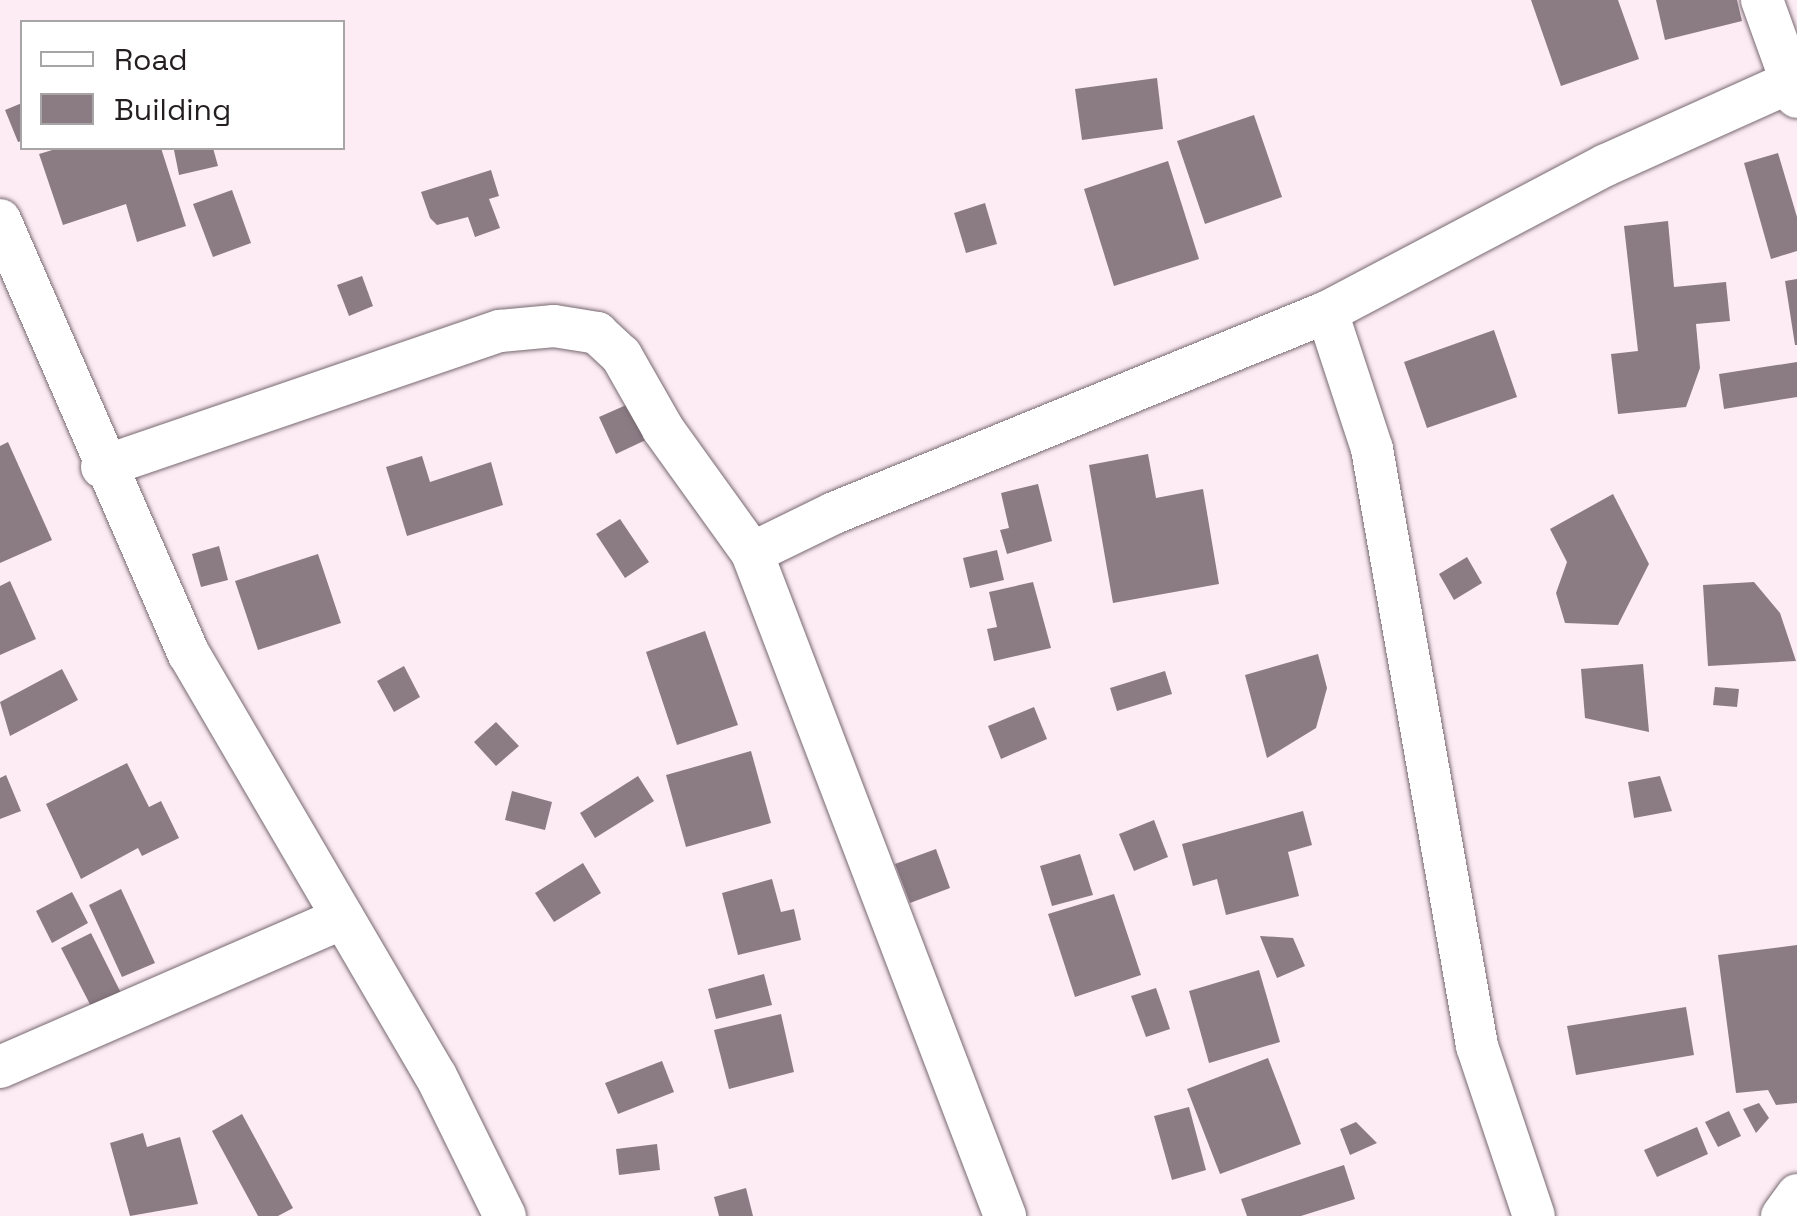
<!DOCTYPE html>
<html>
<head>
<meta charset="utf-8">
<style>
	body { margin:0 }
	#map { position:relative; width:1797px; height:1216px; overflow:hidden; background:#fdecf4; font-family:"Space Grotesk",sans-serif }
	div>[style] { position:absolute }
	.building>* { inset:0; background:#8b7c84 }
	.roads { filter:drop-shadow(0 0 2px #786970) drop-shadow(0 0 2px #786970) }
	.street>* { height:42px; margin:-21px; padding:0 21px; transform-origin:21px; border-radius:21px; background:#fff }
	span { translate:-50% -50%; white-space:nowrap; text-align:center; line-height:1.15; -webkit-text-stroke:9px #fff; paint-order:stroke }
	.legend { position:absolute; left:20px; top:20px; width:325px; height:130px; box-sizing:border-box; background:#fff; border:2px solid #a7a5a6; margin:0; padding:12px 18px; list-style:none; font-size:30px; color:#241e21 }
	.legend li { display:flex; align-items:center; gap:20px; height:50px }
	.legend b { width:50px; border:2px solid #a7a5a6 }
</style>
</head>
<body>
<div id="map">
	<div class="building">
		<i style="clip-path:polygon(1531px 0,1618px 0,1639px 59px,1561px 86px)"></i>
		<i style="clip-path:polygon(1656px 0,1737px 0,1742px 21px,1665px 40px)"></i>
		<i style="clip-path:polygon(1157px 78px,1163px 129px,1082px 140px,1075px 89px)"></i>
		<i style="clip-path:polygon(22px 103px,22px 141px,18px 142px,5px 110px)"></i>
		<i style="clip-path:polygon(1254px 115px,1282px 197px,1205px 224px,1177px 141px)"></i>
		<i style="clip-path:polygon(59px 148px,161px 148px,186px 226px,137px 242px,126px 204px,63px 225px,39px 154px)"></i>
		<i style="clip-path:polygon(213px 148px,218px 166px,179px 175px,174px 150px)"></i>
		<i style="clip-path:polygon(1778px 153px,1797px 217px,1797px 251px,1771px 259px,1744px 163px)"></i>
		<i style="clip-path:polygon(1168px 161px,1199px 259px,1114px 286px,1084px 189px)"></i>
		<i style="clip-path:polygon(491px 170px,499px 196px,489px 199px,500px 228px,475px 237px,468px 217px,437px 225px,430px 218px,421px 192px)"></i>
		<i style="clip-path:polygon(232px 190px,251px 243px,213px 257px,193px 204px)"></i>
		<i style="clip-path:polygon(985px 203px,997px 244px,966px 253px,954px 213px)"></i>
		<i style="clip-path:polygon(1668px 221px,1674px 287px,1726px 282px,1730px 321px,1696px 324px,1700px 368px,1686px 407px,1618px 414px,1611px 354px,1638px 351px,1624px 226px)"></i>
		<i style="clip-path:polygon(362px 276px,373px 306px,349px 316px,337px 285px)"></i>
		<i style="clip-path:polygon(1797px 279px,1797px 345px,1795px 345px,1785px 281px)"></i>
		<i style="clip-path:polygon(1494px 330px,1517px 397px,1427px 428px,1404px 362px)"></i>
		<i style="clip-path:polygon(1797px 362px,1797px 397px,1724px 409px,1719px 374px)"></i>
		<i style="clip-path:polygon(633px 402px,650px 438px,616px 454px,599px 417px)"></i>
		<i style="clip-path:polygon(8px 442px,52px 540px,0 563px,0 446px)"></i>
		<i style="clip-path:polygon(1148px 454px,1156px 498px,1203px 489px,1219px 584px,1113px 603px,1089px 465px)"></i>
		<i style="clip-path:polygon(422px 456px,430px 482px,491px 462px,503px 505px,407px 536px,386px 467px)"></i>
		<i style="clip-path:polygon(1038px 484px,1052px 541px,1007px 554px,1000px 530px,1009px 528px,1001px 493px)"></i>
		<i style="clip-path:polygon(1613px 494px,1649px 564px,1618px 625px,1565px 623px,1556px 593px,1567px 562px,1550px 529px)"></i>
		<i style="clip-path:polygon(620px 519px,649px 562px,625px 578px,596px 534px)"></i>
		<i style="clip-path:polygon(219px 546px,228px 580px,201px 587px,192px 554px)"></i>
		<i style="clip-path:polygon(997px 550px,1004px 580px,970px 588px,963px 558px)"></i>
		<i style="clip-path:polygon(318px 554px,341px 623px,258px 650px,235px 581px)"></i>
		<i style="clip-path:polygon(1467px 557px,1482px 583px,1454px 600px,1439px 574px)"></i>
		<i style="clip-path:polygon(10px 581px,36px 639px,0 655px,0 586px)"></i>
		<i style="clip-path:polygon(1033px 582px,1051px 648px,994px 661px,987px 629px,997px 627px,989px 592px)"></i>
		<i style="clip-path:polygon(1754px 582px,1780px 613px,1796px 661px,1708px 666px,1703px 585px)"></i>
		<i style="clip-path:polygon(705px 631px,738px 725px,677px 745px,646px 652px)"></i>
		<i style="clip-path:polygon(1318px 654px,1327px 688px,1316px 728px,1267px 758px,1245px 675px)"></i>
		<i style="clip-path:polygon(1643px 664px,1649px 732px,1585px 718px,1581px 669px)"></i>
		<i style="clip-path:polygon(404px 666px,420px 697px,394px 712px,377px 681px)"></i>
		<i style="clip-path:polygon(62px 669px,78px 700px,10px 736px,0 702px)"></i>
		<i style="clip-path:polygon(1165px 671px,1172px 694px,1117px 711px,1110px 688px)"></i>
		<i style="clip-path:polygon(1715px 687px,1739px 689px,1737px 707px,1713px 705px)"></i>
		<i style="clip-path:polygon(1034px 707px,1047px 739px,1001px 759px,988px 726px)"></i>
		<i style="clip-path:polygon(496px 722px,519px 746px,496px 766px,474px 742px)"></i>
		<i style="clip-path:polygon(751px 751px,771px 823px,686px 847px,666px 775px)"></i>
		<i style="clip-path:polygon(127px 763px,149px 807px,161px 801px,179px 838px,142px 856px,138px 848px,81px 879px,46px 804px)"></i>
		<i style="clip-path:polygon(6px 775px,21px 811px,0 819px,0 778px)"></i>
		<i style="clip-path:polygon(638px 776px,654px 801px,595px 838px,580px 813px)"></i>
		<i style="clip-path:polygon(1660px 776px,1672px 811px,1634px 818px,1628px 782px)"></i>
		<i style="clip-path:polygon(512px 791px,552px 802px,545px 830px,505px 820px)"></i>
		<i style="clip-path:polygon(1303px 811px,1312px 845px,1288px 852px,1299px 896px,1226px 915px,1217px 879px,1193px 886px,1182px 844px)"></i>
		<i style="clip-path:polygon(1154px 820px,1168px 857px,1134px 871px,1119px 834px)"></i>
		<i style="clip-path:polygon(936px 849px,950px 888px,910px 903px,895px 864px)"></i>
		<i style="clip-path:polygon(1080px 854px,1093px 895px,1052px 906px,1040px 866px)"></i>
		<i style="clip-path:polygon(583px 863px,601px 893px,554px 922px,535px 893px)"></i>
		<i style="clip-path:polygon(772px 879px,781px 912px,794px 909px,801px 940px,738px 955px,722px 893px)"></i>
		<i style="clip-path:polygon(121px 889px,155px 963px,122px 977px,89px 905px)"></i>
		<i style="clip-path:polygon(72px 892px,88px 923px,52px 943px,36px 911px)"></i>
		<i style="clip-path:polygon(1114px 894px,1141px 975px,1075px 997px,1048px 914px)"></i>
		<i style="clip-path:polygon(91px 933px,125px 1001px,96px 1016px,61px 948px)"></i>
		<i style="clip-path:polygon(1260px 936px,1293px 938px,1305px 966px,1277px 978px)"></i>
		<i style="clip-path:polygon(1797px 945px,1797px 1103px,1776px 1105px,1768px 1090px,1736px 1093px,1718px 955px)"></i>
		<i style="clip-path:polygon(1259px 970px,1280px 1042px,1209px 1063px,1189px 991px)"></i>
		<i style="clip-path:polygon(764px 974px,772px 1005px,716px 1019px,708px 989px)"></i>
		<i style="clip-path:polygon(1156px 988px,1170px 1029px,1146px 1037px,1131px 996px)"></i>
		<i style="clip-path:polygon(1686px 1007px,1694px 1055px,1576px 1075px,1567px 1026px)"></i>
		<i style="clip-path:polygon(781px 1014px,794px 1072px,729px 1089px,714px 1030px)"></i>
		<i style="clip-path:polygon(1268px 1058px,1301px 1144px,1220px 1174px,1187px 1089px)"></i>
		<i style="clip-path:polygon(662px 1061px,674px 1092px,618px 1114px,605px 1083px)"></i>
		<i style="clip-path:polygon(1759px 1103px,1769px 1118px,1756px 1133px,1743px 1109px)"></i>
		<i style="clip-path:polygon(1189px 1107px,1206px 1170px,1172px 1180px,1154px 1116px)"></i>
		<i style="clip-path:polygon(1729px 1111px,1741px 1136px,1718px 1147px,1705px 1122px)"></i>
		<i style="clip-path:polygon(242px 1114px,293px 1208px,278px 1216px,258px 1216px,212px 1131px)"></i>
		<i style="clip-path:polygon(1356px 1122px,1377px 1143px,1350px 1155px,1340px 1129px)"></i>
		<i style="clip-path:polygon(1697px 1127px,1708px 1154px,1657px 1177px,1644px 1150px)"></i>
		<i style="clip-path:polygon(143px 1133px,147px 1147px,180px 1137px,198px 1204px,130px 1216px,110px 1143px)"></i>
		<i style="clip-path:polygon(657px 1144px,660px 1170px,619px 1175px,616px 1149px)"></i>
		<i style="clip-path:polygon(1344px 1165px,1355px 1199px,1301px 1216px,1247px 1216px,1241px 1199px)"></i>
		<i style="clip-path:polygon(746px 1188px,753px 1216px,719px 1216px,714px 1197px)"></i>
	</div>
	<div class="roads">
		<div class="street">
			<i style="left:1762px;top:0;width:103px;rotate:70.2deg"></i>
			<i style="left:0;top:220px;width:473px;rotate:66.5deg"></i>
			<i style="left:189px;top:654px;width:489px;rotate:59.7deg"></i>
			<i style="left:436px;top:1076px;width:156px;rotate:63.8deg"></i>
			<i style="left:1327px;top:312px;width:144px;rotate:71.8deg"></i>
			<i style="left:1372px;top:449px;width:606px;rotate:80.02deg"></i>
			<i style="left:1477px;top:1046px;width:179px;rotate:71.5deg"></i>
			<i style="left:102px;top:467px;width:421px;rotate:-18.9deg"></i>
			<i style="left:500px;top:331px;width:54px;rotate:-5.3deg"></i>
			<i style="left:554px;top:326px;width:44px;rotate:9.2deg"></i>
			<i style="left:597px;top:333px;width:33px;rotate:43deg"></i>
			<i style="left:621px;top:355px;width:85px;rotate:60.4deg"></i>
			<i style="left:663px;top:429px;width:153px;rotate:54.3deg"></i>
			<i style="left:752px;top:553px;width:710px;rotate:69.11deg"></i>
			<i style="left:752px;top:553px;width:91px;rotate:-26deg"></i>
			<i style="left:834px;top:513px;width:532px;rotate:-22.18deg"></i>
			<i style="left:1327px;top:312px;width:315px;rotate:-27.8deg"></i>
			<i style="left:1606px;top:165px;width:203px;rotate:-24.2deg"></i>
			<i style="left:0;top:1067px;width:374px;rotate:-23.5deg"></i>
			<i style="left:1782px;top:1216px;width:26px;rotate:-54deg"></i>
		</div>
	</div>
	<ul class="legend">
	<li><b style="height:12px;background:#fff"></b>Road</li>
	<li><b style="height:28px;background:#8b7c84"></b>Building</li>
	</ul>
</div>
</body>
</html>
